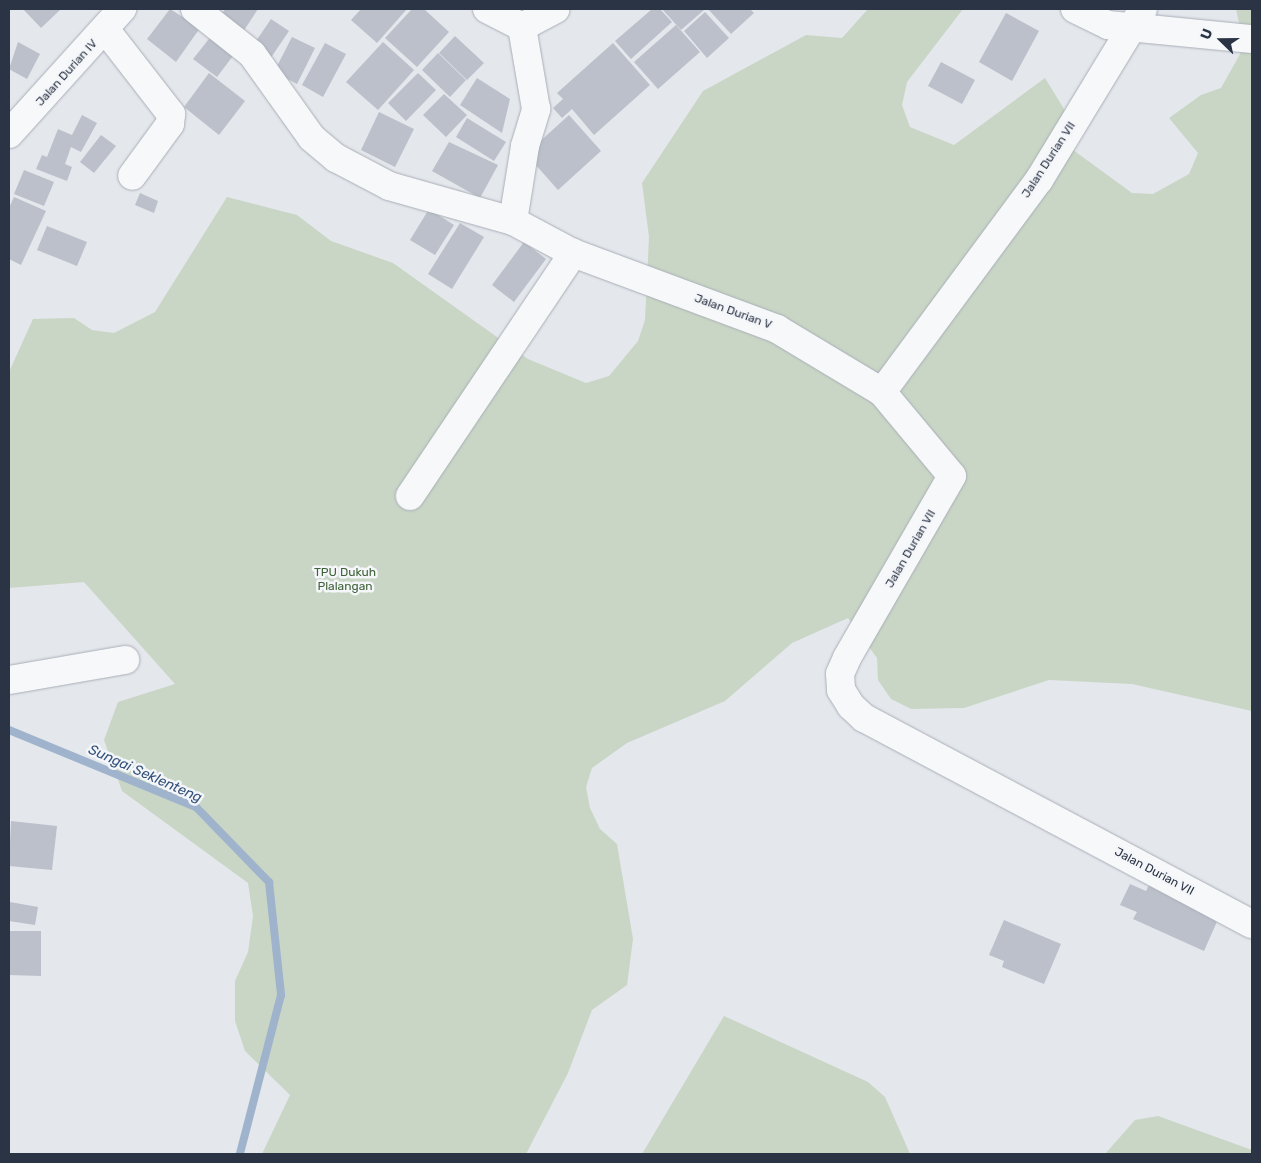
<!DOCTYPE html>
<html>
<head>
<meta charset="utf-8">
<style>
	body { margin:0 }
	#map { position:relative; width:1261px; height:1163px; overflow:hidden; background:#e4e7ec; font-family:Rubik,sans-serif }
	div>[style] { position:absolute }
	.green>* { inset:0; background:#c9d6c5 }
	.stream>* { height:8px; margin:-4px; padding:0 4px; transform-origin:4px; border-radius:4px; background:#9fb4cc }
	.building>* { inset:0; background:#bbc0ca }
	.roads { filter:drop-shadow(0 0 1px #a9aeb7) drop-shadow(0 0 1px #a9aeb7) }
	.minor>* { height:28px; margin:-14px; padding:0 14px; transform-origin:14px; border-radius:14px; background:#f7f8fa }
	span { translate:-50% -50%; white-space:nowrap; text-align:center; line-height:1.15; -webkit-text-stroke:5px #f4f6f9; paint-order:stroke }
	.street-label { font-size:12px; color:#2b3445 }
	.park-label { font-size:12px; color:#3f6138 }
	.water-label { font-size:14px; color:#34527a; font-style:italic }
	.frame { position:absolute; inset:0; border:10px solid #2b3445; pointer-events:none }
	.north { position:absolute; left:1196px; top:15px; width:50px; height:50px; -webkit-text-stroke:4px #f4f6f9; paint-order:stroke; rotate:292deg; font-size:14px; font-weight:700; line-height:20px; text-align:center; color:#2b3445 }
	.north::after { content:''; display:block; margin:auto; width:18px; height:22px; background:#2b3445; clip-path:polygon(50% 0,100% 100%,50% 72%,0 100%) }
</style>
</head>
<body>
<div id="map">
	<div class="green">
		<i style="clip-path:polygon(868px 9px,963px 9px,907px 82px,902px 105px,910px 127px,954px 145px,1045px 78px,1072px 122px,1069px 147px,1132px 193px,1153px 194px,1189px 174px,1198px 153px,1169px 118px,1201px 95px,1221px 88px,1244px 47px,1236px 9px,1252px 9px,1252px 711px,1132px 684px,1049px 680px,964px 708px,911px 709px,891px 699px,878px 680px,877px 658px,848px 618px,792px 643px,725px 701px,627px 743px,592px 768px,586px 787px,590px 808px,600px 829px,617px 844px,633px 939px,627px 985px,592px 1010px,568px 1073px,526px 1154px,262px 1154px,290px 1095px,245px 1051px,235px 1021px,235px 981px,248px 952px,253px 916px,248px 883px,122px 791px,104px 740px,118px 702px,175px 684px,84px 582px,9px 588px,9px 372px,33px 319px,74px 318px,92px 330px,114px 333px,155px 312px,227px 197px,297px 215px,331px 241px,393px 263px,528px 359px,586px 383px,609px 376px,638px 341px,645px 320px,649px 237px,642px 183px,703px 91px,806px 35px,842px 38px)"></i>
		<i style="clip-path:polygon(724px 1016px,868px 1082px,885px 1097px,910px 1154px,642px 1154px)"></i>
		<i style="clip-path:polygon(1158px 1116px,1252px 1150px,1252px 1154px,1105px 1154px,1135px 1120px)"></i>
	</div>
	<div class="stream">
		<i style="left:9px;top:730px;width:202px;rotate:22.4deg"></i>
		<i style="left:196px;top:807px;width:105px;rotate:45.8deg"></i>
		<i style="left:269px;top:882px;width:114px;rotate:83.9deg"></i>
		<i style="left:281px;top:995px;width:164px;rotate:104.5deg"></i>
	</div>
	<div class="building">
		<i style="clip-path:polygon(23px 9px,61px 9px,41px 28px)"></i>
		<i style="clip-path:polygon(170px 9px,200px 28px,176px 62px,147px 39px)"></i>
		<i style="clip-path:polygon(225px 9px,258px 9px,241px 35px,218px 20px)"></i>
		<i style="clip-path:polygon(361px 9px,407px 9px,377px 43px,351px 20px)"></i>
		<i style="clip-path:polygon(412px 9px,424px 9px,449px 32px,417px 67px,385px 38px)"></i>
		<i style="clip-path:polygon(652px 9px,660px 9px,672px 22px,631px 59px,615px 41px)"></i>
		<i style="clip-path:polygon(662px 9px,703px 9px,704px 10px,681px 30px)"></i>
		<i style="clip-path:polygon(708px 9px,750px 9px,754px 13px,731px 34px)"></i>
		<i style="clip-path:polygon(705px 12px,729px 38px,707px 58px,684px 31px)"></i>
		<i style="clip-path:polygon(1006px 13px,1039px 31px,1012px 81px,979px 62px)"></i>
		<i style="clip-path:polygon(271px 19px,289px 31px,268px 62px,250px 50px)"></i>
		<i style="clip-path:polygon(676px 25px,700px 52px,658px 89px,634px 62px)"></i>
		<i style="clip-path:polygon(216px 30px,239px 48px,217px 77px,193px 59px)"></i>
		<i style="clip-path:polygon(455px 36px,484px 63px,467px 80px,439px 53px)"></i>
		<i style="clip-path:polygon(292px 37px,315px 48px,297px 84px,274px 72px)"></i>
		<i style="clip-path:polygon(18px 42px,40px 54px,27px 79px,9px 69px)"></i>
		<i style="clip-path:polygon(383px 42px,414px 70px,378px 110px,346px 82px)"></i>
		<i style="clip-path:polygon(325px 43px,346px 54px,323px 97px,302px 85px)"></i>
		<i style="clip-path:polygon(613px 43px,650px 85px,594px 135px,572px 109px,562px 118px,553px 108px,563px 99px,557px 93px)"></i>
		<i style="clip-path:polygon(438px 53px,466px 80px,450px 97px,422px 70px)"></i>
		<i style="clip-path:polygon(941px 62px,975px 80px,962px 104px,928px 86px)"></i>
		<i style="clip-path:polygon(209px 73px,245px 101px,219px 135px,184px 107px)"></i>
		<i style="clip-path:polygon(418px 73px,436px 90px,406px 121px,388px 103px)"></i>
		<i style="clip-path:polygon(477px 78px,510px 99px,502px 133px,460px 105px)"></i>
		<i style="clip-path:polygon(444px 94px,467px 115px,446px 137px,423px 115px)"></i>
		<i style="clip-path:polygon(379px 112px,414px 129px,395px 167px,361px 150px)"></i>
		<i style="clip-path:polygon(82px 115px,97px 123px,81px 152px,71px 147px,65px 164px,72px 167px,67px 181px,36px 169px,42px 155px,47px 157px,58px 129px,72px 135px)"></i>
		<i style="clip-path:polygon(569px 115px,601px 151px,558px 190px,526px 154px)"></i>
		<i style="clip-path:polygon(467px 118px,506px 142px,494px 161px,456px 137px)"></i>
		<i style="clip-path:polygon(101px 135px,116px 146px,94px 173px,80px 162px)"></i>
		<i style="clip-path:polygon(449px 142px,498px 165px,480px 198px,432px 171px)"></i>
		<i style="clip-path:polygon(24px 170px,54px 182px,44px 206px,14px 194px)"></i>
		<i style="clip-path:polygon(140px 193px,158px 201px,154px 213px,135px 205px)"></i>
		<i style="clip-path:polygon(14px 197px,46px 211px,21px 265px,9px 259px,9px 208px)"></i>
		<i style="clip-path:polygon(429px 209px,454px 225px,435px 255px,410px 240px)"></i>
		<i style="clip-path:polygon(460px 223px,484px 237px,452px 289px,428px 274px)"></i>
		<i style="clip-path:polygon(47px 226px,87px 242px,77px 266px,37px 250px)"></i>
		<i style="clip-path:polygon(524px 242px,546px 259px,514px 302px,492px 285px)"></i>
		<i style="clip-path:polygon(11px 821px,57px 826px,52px 870px,9px 866px)"></i>
		<i style="clip-path:polygon(1130px 884px,1146px 891px,1149px 885px,1219px 917px,1204px 951px,1133px 919px,1137px 912px,1120px 905px)"></i>
		<i style="clip-path:polygon(10px 902px,38px 907px,35px 925px,9px 921px)"></i>
		<i style="clip-path:polygon(1004px 920px,1061px 944px,1044px 984px,1002px 967px,1004px 961px,989px 955px)"></i>
		<i style="clip-path:polygon(9px 931px,41px 931px,41px 976px,9px 975px)"></i>
	</div>
	<div class="roads">
		<div class="minor">
			<i style="left:195px;top:9px;width:73px;rotate:38.3deg"></i>
			<i style="left:252px;top:54px;width:103px;rotate:54.5deg"></i>
			<i style="left:312px;top:138px;width:31px;rotate:40deg"></i>
			<i style="left:336px;top:158px;width:60px;rotate:27.8deg"></i>
			<i style="left:389px;top:186px;width:129px;rotate:15.8deg"></i>
			<i style="left:513px;top:221px;width:68px;rotate:28.1deg"></i>
			<i style="left:573px;top:253px;width:218px;rotate:20.4deg"></i>
			<i style="left:777px;top:329px;width:122px;rotate:31deg"></i>
			<i style="left:882px;top:392px;width:109px;rotate:50.2deg"></i>
			<i style="left:952px;top:476px;width:210px;rotate:120deg"></i>
			<i style="left:847px;top:658px;width:17px;rotate:114deg"></i>
			<i style="left:840px;top:674px;width:16px;rotate:86deg"></i>
			<i style="left:841px;top:690px;width:19px;rotate:58deg"></i>
			<i style="left:851px;top:706px;width:18px;rotate:43deg"></i>
			<i style="left:864px;top:718px;width:439px;rotate:28deg"></i>
			<i style="left:487px;top:9px;width:39px;rotate:27deg"></i>
			<i style="left:522px;top:27px;width:38px;rotate:-28deg"></i>
			<i style="left:1075px;top:9px;width:37px;rotate:26deg"></i>
			<i style="left:1108px;top:25px;width:145px;rotate:5.6deg"></i>
			<i style="left:105px;top:29px;width:108px;rotate:52.2deg"></i>
			<i style="left:171px;top:114px;width:10px;rotate:96deg"></i>
			<i style="left:170px;top:124px;width:64px;rotate:126.2deg"></i>
			<i style="left:9px;top:134px;width:169px;rotate:-47.9deg"></i>
			<i style="left:513px;top:221px;width:76px;rotate:-80.9deg"></i>
			<i style="left:525px;top:146px;width:39px;rotate:-73deg"></i>
			<i style="left:536px;top:109px;width:83px;rotate:-99.7deg"></i>
			<i style="left:882px;top:392px;width:264px;rotate:-53.5deg"></i>
			<i style="left:1039px;top:180px;width:200px;rotate:-58.7deg"></i>
			<i style="left:410px;top:496px;width:293px;rotate:-56.1deg"></i>
			<i style="left:9px;top:680px;width:118px;rotate:-9.8deg"></i>
		</div>
	</div>
	<div class="street-label">
		<span style="left:67px;top:73px;rotate:-48deg">Jalan Durian IV</span>
		<span style="left:1049px;top:160px;rotate:-57deg">Jalan Durian VII</span>
		<span style="left:733px;top:312px;rotate:20deg">Jalan Durian V</span>
		<span style="left:911px;top:549px;rotate:-60deg">Jalan Durian VII</span>
		<span style="left:1154px;top:872px;rotate:28deg">Jalan Durian VII</span>
	</div>
	<div class="park-label">
		<span style="left:345px;top:580px">TPU Dukuh<br>Plalangan</span>
	</div>
	<div class="water-label">
		<span style="left:145px;top:774px;rotate:24deg">Sungai Seklenteng</span>
	</div>
	<div class="frame"></div>
	<div class="north">U</div>
</div>
</body>
</html>
